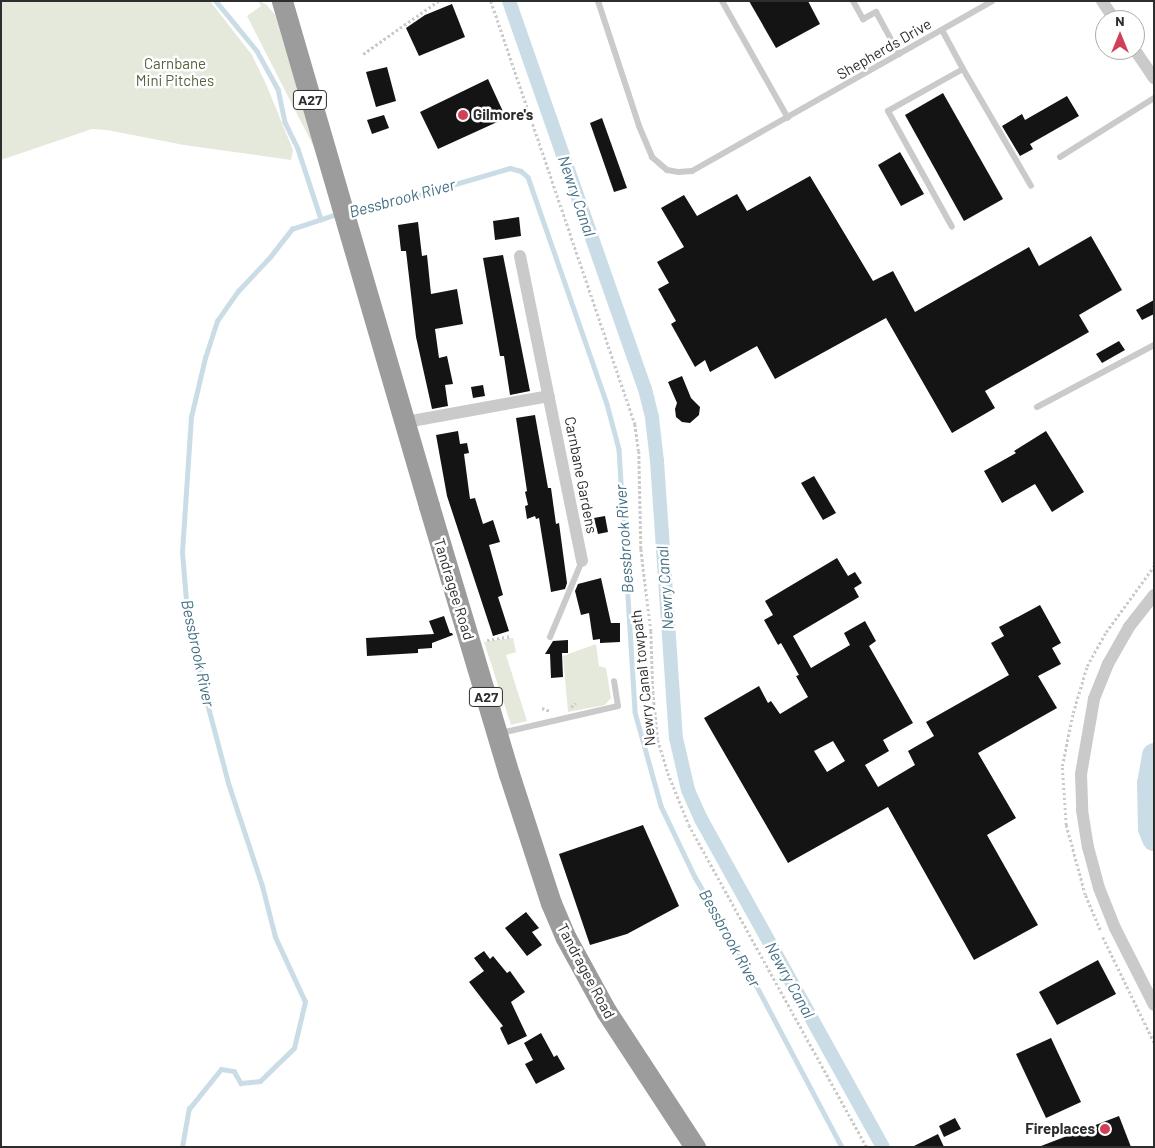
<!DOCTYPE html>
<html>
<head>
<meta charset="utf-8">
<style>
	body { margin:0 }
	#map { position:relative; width:1155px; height:1148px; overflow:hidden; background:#fff; font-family:Barlow,sans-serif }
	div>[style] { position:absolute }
	.green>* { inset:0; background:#e4e9dc }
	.stream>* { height:4.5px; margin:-2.25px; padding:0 2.25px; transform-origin:2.25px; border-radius:2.25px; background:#cadde7 }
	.canal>* { height:14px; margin:-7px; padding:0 7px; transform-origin:7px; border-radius:7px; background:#cadde7 }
	.river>* { height:25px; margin:-12.5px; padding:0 12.5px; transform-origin:12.5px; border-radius:12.5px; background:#cadde7 }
	.building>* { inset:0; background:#141414 }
	.path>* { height:2.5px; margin-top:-1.25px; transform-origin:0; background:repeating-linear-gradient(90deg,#cacaca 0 2.5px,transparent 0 5px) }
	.service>* { height:6px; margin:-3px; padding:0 3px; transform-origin:3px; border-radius:3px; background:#cacaca }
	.minor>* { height:12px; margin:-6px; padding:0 6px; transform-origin:6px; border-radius:6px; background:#cacaca }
	.trunk>* { height:21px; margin:-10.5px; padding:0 10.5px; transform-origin:10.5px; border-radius:10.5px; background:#9c9c9c }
	.dots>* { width:14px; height:14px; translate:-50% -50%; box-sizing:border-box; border:2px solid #fff; border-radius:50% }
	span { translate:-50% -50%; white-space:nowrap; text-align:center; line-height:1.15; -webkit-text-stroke:5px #fff; paint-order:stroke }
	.shield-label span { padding:1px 4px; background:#fff; border:1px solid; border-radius:4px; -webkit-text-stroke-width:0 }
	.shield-label { font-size:14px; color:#2d2d2d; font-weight:700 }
	.street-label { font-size:15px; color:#2d2d2d }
	.park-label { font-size:15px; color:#53633f }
	.poi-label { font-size:15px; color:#2d2d2d; font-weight:700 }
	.left { translate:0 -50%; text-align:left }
	.right { translate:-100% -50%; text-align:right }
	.water-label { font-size:16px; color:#447085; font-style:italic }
	.frame { position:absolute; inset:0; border:2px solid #2d2d2d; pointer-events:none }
	.north { position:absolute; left:1095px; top:10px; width:50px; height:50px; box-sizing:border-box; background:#fff; border:1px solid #ababab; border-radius:50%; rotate:0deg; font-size:14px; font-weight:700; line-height:20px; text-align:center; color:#2d2d2d }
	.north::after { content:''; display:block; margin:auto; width:18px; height:22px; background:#d14155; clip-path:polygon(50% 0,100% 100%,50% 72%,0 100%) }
</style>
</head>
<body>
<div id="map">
	<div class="green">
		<i style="clip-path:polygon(1px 1px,210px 1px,252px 55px,266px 84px,293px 150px,291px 160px,184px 145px,107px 130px,92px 129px,1px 160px)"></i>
		<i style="clip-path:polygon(258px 1px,266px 4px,275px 15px,317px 153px,247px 16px,261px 6px)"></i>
		<i style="clip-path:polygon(513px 638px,516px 652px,506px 655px,527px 721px,511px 725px,484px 642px)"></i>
		<i style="clip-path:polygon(596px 644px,599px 666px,606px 668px,611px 698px,605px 705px,568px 712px,563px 656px)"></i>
	</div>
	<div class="stream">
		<i style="left:216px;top:1px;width:65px;rotate:50.6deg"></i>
		<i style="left:257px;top:51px;width:43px;rotate:61.1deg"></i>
		<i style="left:278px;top:89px;width:34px;rotate:78deg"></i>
		<i style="left:285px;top:122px;width:30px;rotate:64deg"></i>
		<i style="left:298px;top:149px;width:74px;rotate:71.8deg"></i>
		<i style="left:350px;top:212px;width:20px;rotate:-9deg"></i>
		<i style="left:370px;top:209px;width:146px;rotate:-16.3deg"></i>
		<i style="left:510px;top:168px;width:11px;rotate:15deg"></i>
		<i style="left:521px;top:171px;width:9px;rotate:41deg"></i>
		<i style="left:528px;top:177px;width:240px;rotate:70.8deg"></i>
		<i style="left:607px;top:404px;width:47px;rotate:75.1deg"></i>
		<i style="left:619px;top:449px;width:263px;rotate:86.5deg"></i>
		<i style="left:635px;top:712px;width:98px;rotate:74.5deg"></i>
		<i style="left:661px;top:806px;width:79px;rotate:64.4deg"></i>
		<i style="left:695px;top:877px;width:81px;rotate:59.6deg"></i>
		<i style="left:736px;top:947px;width:226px;rotate:62.1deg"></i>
		<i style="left:182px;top:1147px;width:39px;rotate:-80deg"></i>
		<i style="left:189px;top:1109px;width:51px;rotate:-51.3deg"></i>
		<i style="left:221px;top:1069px;width:13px;rotate:9deg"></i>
		<i style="left:234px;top:1071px;width:14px;rotate:60deg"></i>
		<i style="left:241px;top:1083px;width:19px;rotate:-6deg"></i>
		<i style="left:260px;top:1081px;width:47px;rotate:-44.1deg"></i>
		<i style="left:294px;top:1048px;width:47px;rotate:-76.6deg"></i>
		<i style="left:305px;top:1002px;width:72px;rotate:-114.8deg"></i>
		<i style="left:275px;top:937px;width:53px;rotate:-104.3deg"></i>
		<i style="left:262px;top:886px;width:108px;rotate:-108.3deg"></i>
		<i style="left:228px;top:783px;width:110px;rotate:-104.8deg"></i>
		<i style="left:200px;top:677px;width:65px;rotate:-101.5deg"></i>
		<i style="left:187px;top:613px;width:61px;rotate:-94.7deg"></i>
		<i style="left:182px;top:552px;width:135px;rotate:-86.2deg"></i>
		<i style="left:191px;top:417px;width:61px;rotate:-76.7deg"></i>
		<i style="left:205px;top:358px;width:39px;rotate:-72deg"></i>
		<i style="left:217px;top:321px;width:37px;rotate:-55deg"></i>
		<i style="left:238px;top:291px;width:47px;rotate:-46.7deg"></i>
		<i style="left:270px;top:257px;width:36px;rotate:-52deg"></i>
		<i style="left:292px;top:229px;width:47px;rotate:-18.4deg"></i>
	</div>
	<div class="canal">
		<i style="left:509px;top:1px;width:411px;rotate:70.7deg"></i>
		<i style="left:645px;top:389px;width:30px;rotate:76deg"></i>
		<i style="left:652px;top:418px;width:43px;rotate:83.4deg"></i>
		<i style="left:657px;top:461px;width:278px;rotate:86.1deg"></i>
		<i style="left:676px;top:738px;width:53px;rotate:77deg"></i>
		<i style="left:688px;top:790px;width:32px;rotate:66deg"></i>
		<i style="left:701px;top:819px;width:375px;rotate:61deg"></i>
	</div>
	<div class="river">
		<i style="left:1154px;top:755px;width:28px;rotate:100deg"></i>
		<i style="left:1149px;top:783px;width:45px;rotate:88.7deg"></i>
		<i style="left:1150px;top:828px;width:11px;rotate:68deg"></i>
	</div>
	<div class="building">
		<i style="clip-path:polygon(749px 1px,808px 1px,820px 24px,776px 48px)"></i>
		<i style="clip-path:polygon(452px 4px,465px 37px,419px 56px,406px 28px,425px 15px)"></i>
		<i style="clip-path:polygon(387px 67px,396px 101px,376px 107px,366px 72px)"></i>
		<i style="clip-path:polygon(488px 79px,506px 118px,438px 149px,420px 112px)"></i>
		<i style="clip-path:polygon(943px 93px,1003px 199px,964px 221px,905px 115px)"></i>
		<i style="clip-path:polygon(1067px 96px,1079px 116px,1030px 144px,1033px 149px,1020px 156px,1002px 126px,1022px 114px,1025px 120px)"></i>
		<i style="clip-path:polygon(384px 115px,389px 128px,372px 134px,367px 120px)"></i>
		<i style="clip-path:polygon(602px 118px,627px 188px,614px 192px,590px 123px)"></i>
		<i style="clip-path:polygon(900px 152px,924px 194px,901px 206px,878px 165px)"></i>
		<i style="clip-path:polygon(810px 176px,873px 281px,893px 271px,915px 312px,1029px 247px,1039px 266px,1091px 236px,1122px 290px,1079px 315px,1089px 332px,985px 391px,995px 408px,952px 433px,886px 318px,775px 379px,757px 346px,710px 372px,705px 360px,695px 367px,671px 324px,676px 321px,658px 289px,669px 283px,657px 262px,684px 247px,661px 208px,684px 195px,697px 216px,737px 194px,747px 211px)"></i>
		<i style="clip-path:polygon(519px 217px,521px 236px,495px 240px,493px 221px)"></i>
		<i style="clip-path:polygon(418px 222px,422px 256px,427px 255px,431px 294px,457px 289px,463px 324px,435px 329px,439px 358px,447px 356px,453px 384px,445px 385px,448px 406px,432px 409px,416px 337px,406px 251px,401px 251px,398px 225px)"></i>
		<i style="clip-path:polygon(503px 255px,530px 391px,510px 395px,504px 356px,500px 356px,483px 258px)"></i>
		<i style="clip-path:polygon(1154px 300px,1154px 314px,1142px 320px,1136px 310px)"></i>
		<i style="clip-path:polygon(1119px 341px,1125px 350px,1102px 363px,1096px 354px)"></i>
		<i style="clip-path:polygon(682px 376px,691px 398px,700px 407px,699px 415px,690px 423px,682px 422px,676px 417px,675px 409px,677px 403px,668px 382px)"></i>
		<i style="clip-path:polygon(483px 385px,485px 396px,473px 398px,471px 387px)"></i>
		<i style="clip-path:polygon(535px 415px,548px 488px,551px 488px,556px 524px,559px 523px,567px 583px,565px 589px,551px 592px,539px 518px,536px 519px,535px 516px,527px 519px,525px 506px,528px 505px,525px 492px,527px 491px,516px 418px)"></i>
		<i style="clip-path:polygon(458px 431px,460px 444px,467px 443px,469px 453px,464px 454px,470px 499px,475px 498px,483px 524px,493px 520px,500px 542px,489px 545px,503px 595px,498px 597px,509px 631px,493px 636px,447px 496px,436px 435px)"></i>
		<i style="clip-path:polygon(1046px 431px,1084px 492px,1052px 512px,1035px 484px,1002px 503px,984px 471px,1016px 453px,1014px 451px)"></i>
		<i style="clip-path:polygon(814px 476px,836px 513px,823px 520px,801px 483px)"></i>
		<i style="clip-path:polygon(605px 516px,608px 532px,598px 534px,594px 518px)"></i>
		<i style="clip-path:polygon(evenodd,837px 558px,848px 576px,855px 572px,862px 583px,854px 588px,859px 597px,793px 636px,811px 668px,850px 645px,844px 633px,865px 621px,876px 641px,869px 646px,913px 723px,883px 740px,889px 751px,865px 765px,878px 787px,915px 765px,908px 751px,934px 736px,926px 722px,1009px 675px,991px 643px,1004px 636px,999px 627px,1040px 605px,1061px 643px,1052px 648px,1061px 664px,1038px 676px,1057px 708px,978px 753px,1016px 818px,987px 835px,1038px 925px,974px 960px,888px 807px,788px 863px,704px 718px,759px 686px,768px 703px,771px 701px,780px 714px,808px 697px,796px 676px,799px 675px,781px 643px,778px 645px,764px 620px,773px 615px,765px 601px,837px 558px,833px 741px,845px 761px,827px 772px,814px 751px,833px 741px)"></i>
		<i style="clip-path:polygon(601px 578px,611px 623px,620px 623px,620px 642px,600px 643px,600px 639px,593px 640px,589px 613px,581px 615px,575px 591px,578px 584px)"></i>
		<i style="clip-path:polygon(444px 616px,450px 633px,452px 633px,453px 635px,432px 643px,432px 648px,418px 649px,418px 653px,367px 656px,366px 638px,434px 634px,429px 621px)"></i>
		<i style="clip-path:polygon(568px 640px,568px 653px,562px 653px,563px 677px,551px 678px,550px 654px,545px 654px,553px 641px)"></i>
		<i style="clip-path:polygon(643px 825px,679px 906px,627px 934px,590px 945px,559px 854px)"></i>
		<i style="clip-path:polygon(526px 912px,539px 928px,532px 932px,542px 945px,527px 956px,505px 928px)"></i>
		<i style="clip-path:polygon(484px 951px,490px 959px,493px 956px,507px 973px,510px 971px,525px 992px,511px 1002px,527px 1036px,508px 1045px,500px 1028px,503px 1026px,469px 982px,484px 971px,474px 958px)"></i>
		<i style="clip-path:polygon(1098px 960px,1116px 994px,1057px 1025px,1039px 992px)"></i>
		<i style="clip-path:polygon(541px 1033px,554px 1057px,557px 1055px,565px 1069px,536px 1084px,525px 1064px,533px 1060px,524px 1043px)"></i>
		<i style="clip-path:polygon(1051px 1038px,1081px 1102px,1046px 1118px,1016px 1054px)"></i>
		<i style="clip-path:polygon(1119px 1116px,1131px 1147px,1041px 1147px,1041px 1146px)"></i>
		<i style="clip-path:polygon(955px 1118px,961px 1129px,944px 1137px,939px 1126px)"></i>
		<i style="clip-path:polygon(938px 1134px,944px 1147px,912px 1147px)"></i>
	</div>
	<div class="path">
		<i style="left:491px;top:1px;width:447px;rotate:71.2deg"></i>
		<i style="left:635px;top:424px;width:27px;rotate:82deg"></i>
		<i style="left:639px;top:451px;width:98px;rotate:88.8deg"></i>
		<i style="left:641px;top:549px;width:83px;rotate:83deg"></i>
		<i style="left:651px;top:631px;width:61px;rotate:88.1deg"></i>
		<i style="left:653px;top:692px;width:48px;rotate:84.1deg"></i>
		<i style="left:658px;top:740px;width:34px;rotate:73deg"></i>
		<i style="left:668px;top:773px;width:56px;rotate:68deg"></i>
		<i style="left:689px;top:825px;width:368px;rotate:61.1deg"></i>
		<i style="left:363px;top:54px;width:92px;rotate:-35.2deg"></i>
		<i style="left:487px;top:640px;width:25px;rotate:-9deg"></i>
		<i style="left:571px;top:707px;width:6px;rotate:-39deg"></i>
		<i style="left:542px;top:708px;width:9px;rotate:21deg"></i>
		<i style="left:1100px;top:930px;width:38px;rotate:-113deg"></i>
		<i style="left:1085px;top:895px;width:73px;rotate:-105.2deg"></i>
		<i style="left:1066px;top:825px;width:59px;rotate:-93.9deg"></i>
		<i style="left:1062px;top:766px;width:54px;rotate:-78.3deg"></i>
		<i style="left:1073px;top:713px;width:49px;rotate:-73.4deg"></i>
		<i style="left:1087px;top:666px;width:39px;rotate:-61deg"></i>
		<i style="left:1106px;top:632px;width:82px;rotate:-54deg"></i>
		<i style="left:1103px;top:937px;width:117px;rotate:64.1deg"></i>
	</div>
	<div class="service">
		<i style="left:598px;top:1px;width:132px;rotate:71.8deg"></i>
		<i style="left:639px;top:126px;width:34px;rotate:67deg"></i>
		<i style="left:652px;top:157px;width:20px;rotate:41deg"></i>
		<i style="left:667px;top:170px;width:11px;rotate:10deg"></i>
		<i style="left:678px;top:172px;width:14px;rotate:-4deg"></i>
		<i style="left:692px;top:171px;width:345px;rotate:-29.5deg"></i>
		<i style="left:722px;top:1px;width:134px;rotate:60.6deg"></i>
		<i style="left:853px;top:1px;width:21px;rotate:61deg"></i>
		<i style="left:863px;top:19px;width:15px;rotate:-28deg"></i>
		<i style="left:876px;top:12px;width:48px;rotate:61.3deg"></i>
		<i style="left:942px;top:30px;width:44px;rotate:61.7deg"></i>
		<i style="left:963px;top:69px;width:86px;rotate:150.8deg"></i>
		<i style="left:888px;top:111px;width:132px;rotate:61.1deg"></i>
		<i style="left:963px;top:69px;width:135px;rotate:59.8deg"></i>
		<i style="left:1060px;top:157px;width:111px;rotate:-32.1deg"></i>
		<i style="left:1037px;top:407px;width:132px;rotate:-27.9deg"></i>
		<i style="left:550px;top:637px;width:82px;rotate:-67.2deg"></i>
		<i style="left:501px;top:733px;width:120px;rotate:-13deg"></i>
		<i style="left:618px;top:706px;width:25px;rotate:-99deg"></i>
	</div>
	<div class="minor">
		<i style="left:1102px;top:1px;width:23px;rotate:56deg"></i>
		<i style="left:1135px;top:50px;width:34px;rotate:56deg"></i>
		<i style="left:520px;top:256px;width:311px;rotate:78.5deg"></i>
		<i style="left:406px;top:422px;width:145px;rotate:-10.3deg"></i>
		<i style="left:1154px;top:595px;width:41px;rotate:128deg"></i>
		<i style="left:1129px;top:627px;width:43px;rotate:119.6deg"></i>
		<i style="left:1108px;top:664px;width:38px;rotate:112deg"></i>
		<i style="left:1094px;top:699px;width:76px;rotate:99.8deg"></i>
		<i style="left:1081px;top:774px;width:36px;rotate:88deg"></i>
		<i style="left:1082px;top:810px;width:37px;rotate:81deg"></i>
		<i style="left:1088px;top:847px;width:42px;rotate:75deg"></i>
		<i style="left:1099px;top:888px;width:43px;rotate:68.2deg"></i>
		<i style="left:1115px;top:928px;width:86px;rotate:63.1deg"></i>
	</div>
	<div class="trunk">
		<i style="left:282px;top:1px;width:526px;rotate:73.77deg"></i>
		<i style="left:429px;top:506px;width:280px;rotate:73.4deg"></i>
		<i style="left:509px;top:774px;width:136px;rotate:72deg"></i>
		<i style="left:551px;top:903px;width:38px;rotate:67deg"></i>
		<i style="left:566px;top:938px;width:83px;rotate:61.3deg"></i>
		<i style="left:606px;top:1011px;width:163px;rotate:56.8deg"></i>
	</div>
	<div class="dots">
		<i style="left:463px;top:115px;background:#d14155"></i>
		<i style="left:1105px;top:1129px;background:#d14155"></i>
	</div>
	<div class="shield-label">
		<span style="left:310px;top:100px">A27</span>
		<span style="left:486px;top:697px">A27</span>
	</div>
	<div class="street-label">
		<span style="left:884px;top:49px;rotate:-30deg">Shepherds Drive</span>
		<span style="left:581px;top:475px;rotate:79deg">Carnbane Gardens</span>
		<span style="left:454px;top:589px;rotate:73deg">Tandragee Road</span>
		<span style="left:643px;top:678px;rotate:-96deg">Newry Canal towpath</span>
		<span style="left:586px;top:971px;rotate:62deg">Tandragee Road</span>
	</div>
	<div class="park-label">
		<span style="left:175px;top:72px">Carnbane<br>Mini Pitches</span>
	</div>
	<div class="poi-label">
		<span class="left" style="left:473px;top:115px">Gilmore's</span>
		<span class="right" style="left:1095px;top:1129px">Fireplaces</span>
	</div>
	<div class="water-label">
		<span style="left:577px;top:196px;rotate:71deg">Newry Canal</span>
		<span style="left:402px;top:198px;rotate:-15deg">Bessbrook River</span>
		<span style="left:624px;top:539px;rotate:-94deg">Bessbrook River</span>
		<span style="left:665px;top:588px;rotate:-94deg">Newry Canal</span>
		<span style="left:198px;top:653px;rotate:78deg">Bessbrook River</span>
		<span style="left:730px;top:938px;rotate:61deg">Bessbrook River</span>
		<span style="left:790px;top:980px;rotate:61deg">Newry Canal</span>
	</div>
	<div class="frame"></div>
	<div class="north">N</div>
</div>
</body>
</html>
